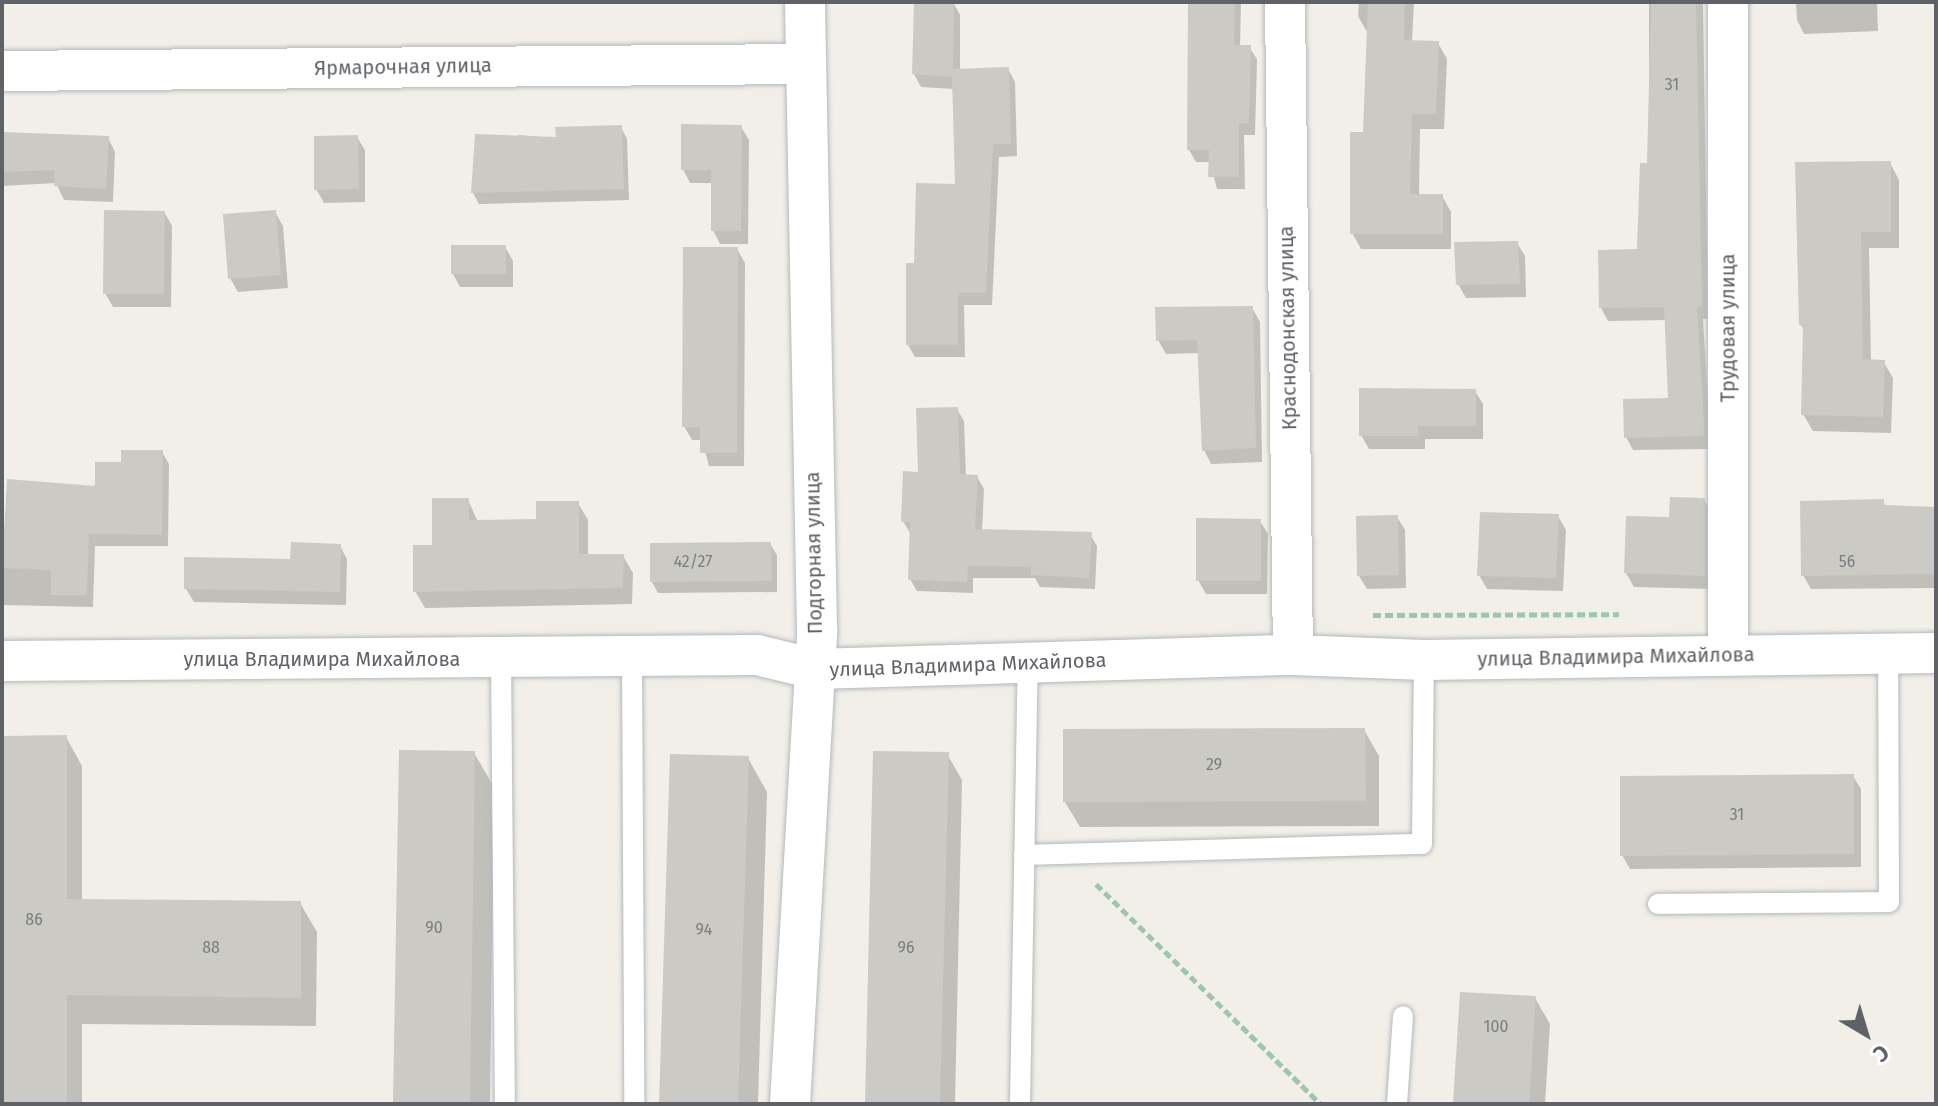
<!DOCTYPE html>
<html>
<head>
<meta charset="utf-8">
<style>
	body { margin:0 }
	#map { position:relative; width:1938px; height:1106px; overflow:hidden; background:#f1efe8; font-family:"Fira Sans",sans-serif }
	div>[style] { position:absolute }
	.shadow>* { inset:0; background:#0003 }
	.building>* { inset:0; background:#cccac5 }
	.path>* { height:5px; margin-top:-2.5px; transform-origin:0; background:repeating-linear-gradient(90deg,#9cc7a9 0 8px,transparent 0 12px) }
	.roads { filter:drop-shadow(0 0 2px #b5b8bc) drop-shadow(0 0 2px #b5b8bc) }
	.lane>* { height:20px; margin:-10px; padding:0 10px; transform-origin:10px; border-radius:10px; background:#fff }
	.street>* { height:40px; margin:-20px; padding:0 20px; transform-origin:20px; border-radius:20px; background:#fff }
	span { translate:-50% -50%; white-space:nowrap; text-align:center; line-height:1.15; -webkit-text-stroke:8px #fff; paint-order:stroke }
	.number-label { font-size:16px; color:#7a7d7f }
	.number-label span { -webkit-text-stroke-width:0 }
	.street-label { font-size:20px; color:#5f6368 }
	.frame { position:absolute; inset:0; border:4px solid #5f6368; pointer-events:none }
	.north { position:absolute; left:1826px; top:994px; width:80px; height:80px; -webkit-text-stroke:6px #fff; paint-order:stroke; rotate:142deg; font-size:22px; font-weight:700; line-height:32px; text-align:center; color:#5f6368 }
	.north::after { content:''; display:block; margin:auto; width:28px; height:36px; background:#5f6368; clip-path:polygon(50% 0,100% 100%,50% 72%,0 100%) }
</style>
</head>
<body>
<div id="map">
	<div class="shadow">
		<i style="clip-path:polygon(59px 2px,334px 2px,334px 3px)"></i>
		<i style="clip-path:polygon(916px 2px,953px 2px,960px 15px,960px 71px,1008px 69px,1015px 82px,1017px 156px,999px 157px,992px 305px,964px 305px,965px 357px,915px 357px,908px 345px,916px 265px,957px 186px,954px 89px,921px 87px,914px 74px)"></i>
		<i style="clip-path:polygon(1188px 2px,1241px 2px,1240px 47px,1249px 47px,1257px 59px,1255px 135px,1244px 135px,1245px 189px,1217px 189px,1210px 162px,1196px 162px,1189px 150px)"></i>
		<i style="clip-path:polygon(1359px 2px,1414px 2px,1412px 42px,1438px 43px,1447px 59px,1444px 129px,1420px 129px,1419px 196px,1442px 196px,1451px 212px,1451px 249px,1361px 249px,1352px 233px,1365px 134px,1367px 32px,1358px 16px)"></i>
		<i style="clip-path:polygon(1649px 2px,1703px 2px,1708px 319px,1703px 319px,1711px 449px,1633px 450px,1626px 437px,1670px 400px,1666px 320px,1608px 321px,1601px 308px,1639px 251px,1649px 165px)"></i>
		<i style="clip-path:polygon(1796px 2px,1877px 2px,1878px 31px,1804px 34px,1797px 20px)"></i>
		<i style="clip-path:polygon(621px 127px,627px 139px,629px 200px,479px 204px,473px 193px,519px 135px,558px 139px)"></i>
		<i style="clip-path:polygon(741px 127px,749px 140px,748px 244px,720px 244px,713px 230px,713px 183px,690px 183px,683px 169px)"></i>
		<i style="clip-path:polygon(2px 136px,108px 138px,115px 152px,113px 202px,64px 200px,56px 183px,2px 186px)"></i>
		<i style="clip-path:polygon(357px 137px,365px 150px,365px 202px,324px 203px,316px 189px)"></i>
		<i style="clip-path:polygon(1890px 163px,1899px 180px,1899px 248px,1869px 248px,1871px 361px,1883px 361px,1893px 378px,1891px 433px,1813px 431px,1803px 414px,1805px 332px,1801px 325px)"></i>
		<i style="clip-path:polygon(164px 212px,172px 226px,171px 307px,113px 307px,105px 293px)"></i>
		<i style="clip-path:polygon(275px 212px,283px 226px,288px 288px,238px 292px,230px 278px)"></i>
		<i style="clip-path:polygon(1517px 243px,1525px 256px,1526px 297px,1466px 298px,1458px 284px)"></i>
		<i style="clip-path:polygon(505px 247px,513px 261px,513px 287px,460px 287px,453px 274px)"></i>
		<i style="clip-path:polygon(737px 249px,745px 263px,744px 466px,709px 466px,702px 440px,692px 440px,684px 426px)"></i>
		<i style="clip-path:polygon(1252px 308px,1260px 322px,1262px 462px,1211px 464px,1204px 450px,1200px 353px,1166px 354px,1158px 340px)"></i>
		<i style="clip-path:polygon(1475px 391px,1483px 404px,1483px 439px,1425px 439px,1425px 449px,1369px 449px,1361px 435px)"></i>
		<i style="clip-path:polygon(957px 409px,964px 421px,966px 476px,977px 477px,984px 489px,982px 531px,1090px 534px,1097px 546px,1095px 589px,1040px 587px,1035px 578px,973px 578px,973px 593px,917px 591px,910px 579px,910px 533px,903px 521px,920px 474px)"></i>
		<i style="clip-path:polygon(162px 452px,169px 464px,168px 546px,95px 546px,93px 607px,2px 605px,2px 531px)"></i>
		<i style="clip-path:polygon(468px 500px,478px 522px,538px 521px,578px 503px,588px 520px,588px 556px,623px 556px,633px 573px,632px 604px,425px 608px,415px 591px,434px 546px)"></i>
		<i style="clip-path:polygon(1704px 500px,1712px 513px,1712px 589px,1634px 587px,1626px 573px,1671px 519px)"></i>
		<i style="clip-path:polygon(1883px 501px,1886px 507px,1936px 509px,1936px 588px,1811px 589px,1803px 575px)"></i>
		<i style="clip-path:polygon(1558px 516px,1566px 530px,1563px 591px,1487px 589px,1479px 575px)"></i>
		<i style="clip-path:polygon(1397px 517px,1405px 530px,1406px 588px,1367px 589px,1359px 576px)"></i>
		<i style="clip-path:polygon(1260px 521px,1268px 534px,1267px 594px,1206px 594px,1198px 580px)"></i>
		<i style="clip-path:polygon(770px 544px,777px 555px,777px 592px,658px 593px,652px 582px)"></i>
		<i style="clip-path:polygon(340px 546px,347px 559px,346px 605px,194px 602px,186px 589px)"></i>
		<i style="clip-path:polygon(1364px 730px,1379px 756px,1379px 826px,1080px 827px,1065px 802px)"></i>
		<i style="clip-path:polygon(66px 737px,82px 766px,82px 901px,300px 903px,317px 932px,316px 1026px,82px 1024px,82px 1104px,2px 1104px,2px 738px)"></i>
		<i style="clip-path:polygon(474px 753px,494px 787px,490px 1104px,395px 1104px)"></i>
		<i style="clip-path:polygon(947px 754px,962px 780px,955px 1104px,867px 1104px)"></i>
		<i style="clip-path:polygon(748px 758px,767px 792px,758px 1104px,661px 1104px)"></i>
		<i style="clip-path:polygon(1853px 776px,1861px 789px,1861px 867px,1630px 869px,1622px 855px)"></i>
		<i style="clip-path:polygon(1535px 998px,1550px 1024px,1545px 1104px,1455px 1104px)"></i>
	</div>
	<div class="building">
		<i style="clip-path:polygon(914px 2px,954px 2px,953px 69px,1009px 67px,1011px 144px,993px 144px,986px 293px,958px 293px,958px 345px,906px 345px,906px 263px,914px 263px,916px 183px,955px 184px,952px 77px,912px 74px)"></i>
		<i style="clip-path:polygon(1188px 2px,1235px 2px,1234px 45px,1251px 45px,1249px 123px,1239px 123px,1239px 177px,1208px 177px,1209px 150px,1187px 150px)"></i>
		<i style="clip-path:polygon(1368px 2px,1405px 2px,1404px 40px,1439px 41px,1436px 114px,1412px 114px,1410px 194px,1443px 194px,1443px 234px,1350px 234px,1350px 132px,1363px 132px)"></i>
		<i style="clip-path:polygon(1651px 2px,1696px 2px,1702px 306px,1697px 307px,1705px 436px,1624px 438px,1623px 399px,1668px 398px,1664px 307px,1599px 308px,1598px 250px,1637px 249px,1640px 163px,1647px 163px)"></i>
		<i style="clip-path:polygon(681px 124px,742px 125px,741px 231px,711px 231px,711px 170px,681px 170px)"></i>
		<i style="clip-path:polygon(622px 125px,624px 189px,471px 193px,475px 134px,556px 137px,555px 127px)"></i>
		<i style="clip-path:polygon(2px 132px,109px 136px,106px 189px,54px 186px,55px 170px,2px 172px)"></i>
		<i style="clip-path:polygon(358px 135px,359px 189px,314px 190px,314px 136px)"></i>
		<i style="clip-path:polygon(1891px 161px,1891px 232px,1861px 232px,1863px 359px,1885px 360px,1883px 417px,1801px 415px,1803px 325px,1799px 325px,1795px 162px)"></i>
		<i style="clip-path:polygon(104px 210px,165px 211px,164px 294px,103px 294px)"></i>
		<i style="clip-path:polygon(276px 210px,281px 275px,228px 279px,223px 214px)"></i>
		<i style="clip-path:polygon(1518px 241px,1520px 284px,1456px 285px,1454px 242px)"></i>
		<i style="clip-path:polygon(451px 245px,506px 245px,506px 274px,451px 274px)"></i>
		<i style="clip-path:polygon(683px 247px,738px 247px,737px 453px,700px 453px,700px 427px,682px 427px)"></i>
		<i style="clip-path:polygon(1253px 306px,1256px 448px,1202px 451px,1197px 340px,1156px 341px,1155px 307px)"></i>
		<i style="clip-path:polygon(1359px 388px,1476px 389px,1476px 426px,1418px 426px,1418px 436px,1359px 436px)"></i>
		<i style="clip-path:polygon(958px 407px,960px 474px,978px 475px,975px 529px,1092px 532px,1089px 578px,1031px 575px,1031px 567px,968px 566px,967px 582px,908px 580px,910px 522px,901px 522px,903px 471px,918px 472px,916px 408px)"></i>
		<i style="clip-path:polygon(121px 450px,163px 450px,162px 535px,89px 534px,87px 595px,51px 595px,51px 570px,2px 568px,7px 479px,95px 486px,95px 462px,121px 462px)"></i>
		<i style="clip-path:polygon(1670px 497px,1705px 498px,1705px 576px,1624px 573px,1626px 516px,1669px 517px)"></i>
		<i style="clip-path:polygon(432px 498px,469px 498px,469px 520px,536px 519px,536px 501px,579px 501px,579px 554px,624px 554px,623px 588px,413px 592px,413px 545px,432px 545px)"></i>
		<i style="clip-path:polygon(1884px 499px,1884px 505px,1936px 507px,1936px 574px,1801px 576px,1800px 501px)"></i>
		<i style="clip-path:polygon(1480px 512px,1559px 514px,1556px 578px,1477px 576px)"></i>
		<i style="clip-path:polygon(1398px 515px,1399px 575px,1357px 576px,1356px 516px)"></i>
		<i style="clip-path:polygon(1196px 518px,1261px 519px,1261px 581px,1196px 581px)"></i>
		<i style="clip-path:polygon(291px 542px,341px 544px,340px 592px,184px 589px,184px 557px,290px 559px)"></i>
		<i style="clip-path:polygon(771px 542px,772px 581px,650px 582px,650px 543px)"></i>
		<i style="clip-path:polygon(1365px 728px,1366px 801px,1063px 802px,1063px 729px)"></i>
		<i style="clip-path:polygon(67px 735px,67px 899px,301px 901px,301px 998px,67px 995px,67px 1104px,2px 1104px,2px 736px)"></i>
		<i style="clip-path:polygon(399px 750px,475px 751px,470px 1104px,393px 1104px)"></i>
		<i style="clip-path:polygon(873px 751px,949px 752px,940px 1104px,865px 1104px)"></i>
		<i style="clip-path:polygon(670px 754px,749px 756px,738px 1104px,659px 1104px)"></i>
		<i style="clip-path:polygon(1854px 774px,1854px 854px,1620px 856px,1620px 776px)"></i>
		<i style="clip-path:polygon(1460px 992px,1536px 996px,1529px 1104px,1453px 1104px)"></i>
	</div>
	<div class="path">
		<i style="left:1373px;top:615px;width:246px;rotate:-0.2deg"></i>
		<i style="left:1096px;top:884px;width:315px;rotate:44.4deg"></i>
	</div>
	<div class="roads">
		<div class="lane">
			<i style="left:632px;top:656px;width:448px;rotate:89.7deg"></i>
			<i style="left:501px;top:657px;width:447px;rotate:89.5deg"></i>
			<i style="left:1024px;top:855px;width:398px;rotate:-1.6deg"></i>
			<i style="left:1422px;top:844px;width:184px;rotate:-89.4deg"></i>
			<i style="left:1658px;top:904px;width:231px;rotate:-0.5deg"></i>
			<i style="left:1889px;top:902px;width:249px;rotate:-90.2deg"></i>
			<i style="left:1020px;top:1104px;width:441px;rotate:-89deg"></i>
			<i style="left:1397px;top:1104px;width:88px;rotate:-86.1deg"></i>
		</div>
		<div class="street">
			<i style="left:1285px;top:2px;width:653px;rotate:89.3deg"></i>
			<i style="left:1728px;top:2px;width:653px;rotate:90deg"></i>
			<i style="left:2px;top:71px;width:802px;rotate:-0.5deg"></i>
			<i style="left:2px;top:661px;width:755px;rotate:-0.46deg"></i>
			<i style="left:757px;top:655px;width:60px;rotate:13.6deg"></i>
			<i style="left:815px;top:669px;width:478px;rotate:-1.7deg"></i>
			<i style="left:1293px;top:655px;width:131px;rotate:2.2deg"></i>
			<i style="left:1424px;top:660px;width:512px;rotate:-0.78deg"></i>
			<i style="left:790px;top:1104px;width:476px;rotate:-86.7deg"></i>
			<i style="left:817px;top:629px;width:627px;rotate:-91.1deg"></i>
		</div>
	</div>
	<div class="number-label">
		<span style="left:1672px;top:85px">31</span>
		<span style="left:693px;top:562px">42/27</span>
		<span style="left:1847px;top:562px">56</span>
		<span style="left:1214px;top:765px">29</span>
		<span style="left:1737px;top:815px">31</span>
		<span style="left:34px;top:920px">86</span>
		<span style="left:434px;top:928px">90</span>
		<span style="left:704px;top:930px">94</span>
		<span style="left:211px;top:948px">88</span>
		<span style="left:906px;top:948px">96</span>
		<span style="left:1496px;top:1027px">100</span>
	</div>
	<div class="street-label">
		<span style="left:403px;top:67px;rotate:-1deg">Ярмарочная улица</span>
		<span style="left:1288px;top:328px;rotate:-91deg">Краснодонская улица</span>
		<span style="left:1728px;top:328px;rotate:-90deg">Трудовая улица</span>
		<span style="left:814px;top:553px;rotate:-91deg">Подгорная улица</span>
		<span style="left:1616px;top:657px;rotate:-1deg">улица Владимира Михайлова</span>
		<span style="left:322px;top:659px">улица Владимира Михайлова</span>
		<span style="left:968px;top:665px;rotate:-2deg">улица Владимира Михайлова</span>
	</div>
	<div class="frame"></div>
	<div class="north">С</div>
</div>
</body>
</html>
